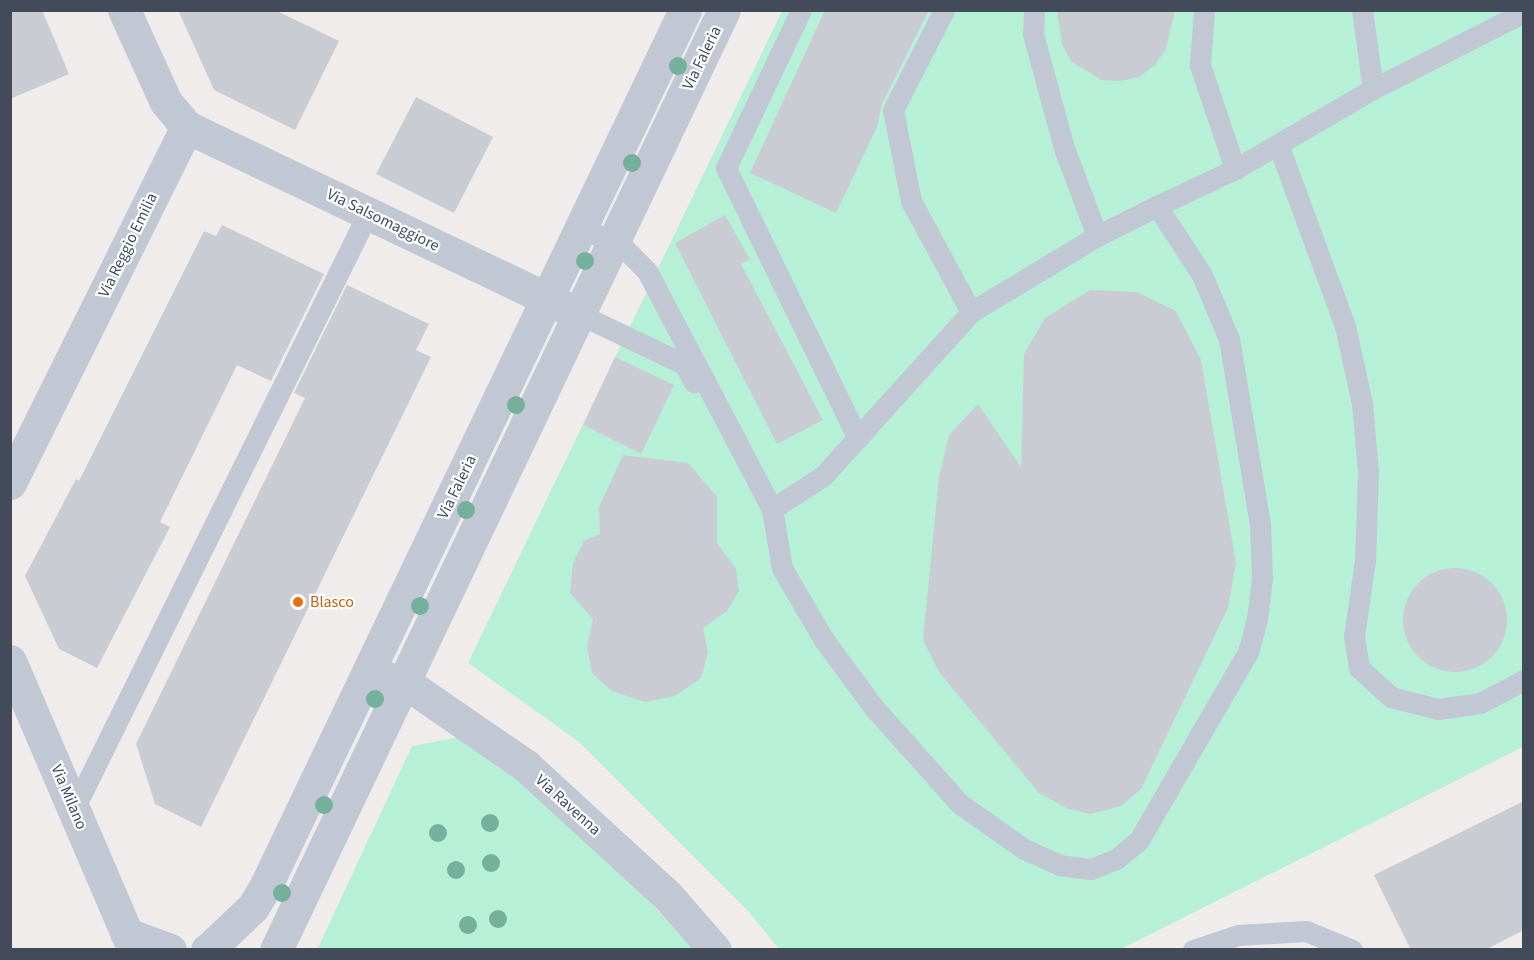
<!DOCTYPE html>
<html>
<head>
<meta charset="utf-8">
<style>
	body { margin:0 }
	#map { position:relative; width:1534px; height:960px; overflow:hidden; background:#efeceb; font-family:"Source Sans 3",sans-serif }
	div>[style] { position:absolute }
	.green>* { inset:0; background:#b6f0d7 }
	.building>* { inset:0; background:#caccd4 }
	.round { border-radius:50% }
	.service>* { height:21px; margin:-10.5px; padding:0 10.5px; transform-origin:10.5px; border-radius:10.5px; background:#c1c8d4 }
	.minor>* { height:33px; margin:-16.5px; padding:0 16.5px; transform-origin:16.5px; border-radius:16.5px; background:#c1c8d4 }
	.tertiary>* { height:33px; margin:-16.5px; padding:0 16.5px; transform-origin:16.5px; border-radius:16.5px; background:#c1c8d4 }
	.trees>* { width:18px; height:18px; margin:-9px; border-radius:50%; background:#75b09c }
	.dots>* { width:16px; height:16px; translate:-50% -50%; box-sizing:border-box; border:3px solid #fff; border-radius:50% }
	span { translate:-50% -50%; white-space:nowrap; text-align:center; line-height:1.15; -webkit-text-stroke:4.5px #fff; paint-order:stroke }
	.street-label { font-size:16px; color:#434b5a }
	.food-label { font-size:16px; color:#c56008 }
	.left { translate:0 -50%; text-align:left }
	.frame { position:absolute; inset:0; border:12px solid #434b5a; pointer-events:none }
</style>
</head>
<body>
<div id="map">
	<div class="green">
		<i style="clip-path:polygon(782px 11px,1523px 11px,1523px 747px,1121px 949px,779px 949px,750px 913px,578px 741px,468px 663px)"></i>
		<i style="clip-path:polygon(459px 737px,510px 773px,626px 877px,695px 949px,317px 950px,412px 746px)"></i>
	</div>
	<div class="building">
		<i style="clip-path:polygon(10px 10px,42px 10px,69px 74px,10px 99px)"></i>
		<i style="clip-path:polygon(178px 10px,275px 10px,339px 41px,295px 130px,214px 90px)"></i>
		<i style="clip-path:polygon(825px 10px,929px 10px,882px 104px,877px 127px,836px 213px,750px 173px)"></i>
		<i style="clip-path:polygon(1057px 10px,1175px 10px,1166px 49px,1155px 65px,1139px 77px,1121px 81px,1101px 80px,1071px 61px,1062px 44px)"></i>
		<i style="clip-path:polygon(416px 97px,493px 137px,454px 213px,376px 174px)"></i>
		<i style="clip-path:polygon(725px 215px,750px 259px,741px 264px,823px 420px,777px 444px,675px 243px)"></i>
		<i style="clip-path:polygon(222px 225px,324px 274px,271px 381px,237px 365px,160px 522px,170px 527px,97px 668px,59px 649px,25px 576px,76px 479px,79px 481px,204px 231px,216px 236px)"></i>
		<i style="clip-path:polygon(347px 285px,429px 324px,416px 350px,431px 357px,201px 827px,155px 804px,136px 744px,305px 398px,294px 393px)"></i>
		<i style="clip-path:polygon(1090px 290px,1137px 292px,1176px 311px,1201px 360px,1236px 563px,1228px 608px,1141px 789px,1121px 806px,1091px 814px,1068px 809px,1039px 793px,939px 672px,923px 640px,939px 477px,949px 435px,978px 404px,1021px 467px,1024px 354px,1045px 318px)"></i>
		<i style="clip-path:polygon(615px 357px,674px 385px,641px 454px,583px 425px)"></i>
		<i style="clip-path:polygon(623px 455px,688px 463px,717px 497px,717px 543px,736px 569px,739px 591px,727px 611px,703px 628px,708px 652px,701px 678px,675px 696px,645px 702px,612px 691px,592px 673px,587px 646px,593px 619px,570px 593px,573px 563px,584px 541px,600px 534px,599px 507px)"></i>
		<i class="round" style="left:1403px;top:568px;width:104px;height:104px"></i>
		<i style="clip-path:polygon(1524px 801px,1524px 930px,1485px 950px,1411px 950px,1374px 875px)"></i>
	</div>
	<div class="service">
		<i style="left:801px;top:10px;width:175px;rotate:115.4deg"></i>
		<i style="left:726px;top:168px;width:301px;rotate:64deg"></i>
		<i style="left:944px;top:10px;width:112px;rotate:117deg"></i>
		<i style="left:893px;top:110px;width:93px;rotate:78.8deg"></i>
		<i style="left:911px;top:201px;width:126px;rotate:61.6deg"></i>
		<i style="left:1034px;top:10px;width:24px;rotate:92deg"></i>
		<i style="left:1033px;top:34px;width:118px;rotate:74.8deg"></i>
		<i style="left:1064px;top:148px;width:94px;rotate:69.4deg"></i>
		<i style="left:1204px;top:10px;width:55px;rotate:94.2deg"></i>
		<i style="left:1200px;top:65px;width:110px;rotate:71.4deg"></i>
		<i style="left:1362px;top:10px;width:80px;rotate:82.1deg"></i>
		<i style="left:1278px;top:144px;width:194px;rotate:69.8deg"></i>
		<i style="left:1345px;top:326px;width:79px;rotate:77.6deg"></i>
		<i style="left:1362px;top:403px;width:68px;rotate:85deg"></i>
		<i style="left:1368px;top:471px;width:89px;rotate:91.9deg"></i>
		<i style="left:1365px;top:560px;width:77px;rotate:98.2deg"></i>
		<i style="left:1354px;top:636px;width:32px;rotate:81deg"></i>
		<i style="left:1359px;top:668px;width:43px;rotate:42.2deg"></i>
		<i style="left:1391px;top:697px;width:49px;rotate:14.3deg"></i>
		<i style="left:1438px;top:709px;width:42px;rotate:-8.1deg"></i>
		<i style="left:1480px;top:703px;width:50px;rotate:-27.6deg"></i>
		<i style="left:1157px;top:206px;width:82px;rotate:56.9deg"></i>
		<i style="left:1202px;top:275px;width:69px;rotate:67.1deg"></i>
		<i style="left:1229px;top:339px;width:189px;rotate:80.5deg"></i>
		<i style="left:1260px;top:525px;width:53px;rotate:87.8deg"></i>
		<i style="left:1262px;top:578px;width:41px;rotate:97deg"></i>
		<i style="left:1257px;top:619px;width:34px;rotate:105deg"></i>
		<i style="left:1248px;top:652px;width:217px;rotate:120.1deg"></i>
		<i style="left:1139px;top:840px;width:30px;rotate:140deg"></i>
		<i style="left:1116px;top:859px;width:27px;rotate:158deg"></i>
		<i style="left:1091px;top:869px;width:31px;rotate:-173deg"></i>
		<i style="left:1060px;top:865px;width:39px;rotate:-156deg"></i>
		<i style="left:1024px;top:849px;width:78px;rotate:-144.9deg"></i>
		<i style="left:960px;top:804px;width:127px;rotate:-131.8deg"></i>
		<i style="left:875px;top:709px;width:86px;rotate:-126.5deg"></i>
		<i style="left:824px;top:640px;width:83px;rotate:-120.3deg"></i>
		<i style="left:782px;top:568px;width:60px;rotate:-99.6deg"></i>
		<i style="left:772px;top:509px;width:61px;rotate:-32.9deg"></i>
		<i style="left:823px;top:476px;width:221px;rotate:-47.9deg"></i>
		<i style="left:971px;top:312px;width:147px;rotate:-31.1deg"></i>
		<i style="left:1097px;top:236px;width:67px;rotate:-26.6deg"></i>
		<i style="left:1157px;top:206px;width:86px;rotate:-25.4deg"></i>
		<i style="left:1235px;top:169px;width:160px;rotate:-30.1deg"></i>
		<i style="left:1373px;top:89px;width:169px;rotate:-27deg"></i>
		<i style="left:580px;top:231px;width:36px;rotate:13deg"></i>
		<i style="left:615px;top:239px;width:45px;rotate:45deg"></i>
		<i style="left:647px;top:271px;width:269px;rotate:62.3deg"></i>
		<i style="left:579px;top:314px;width:116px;rotate:25.5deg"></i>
		<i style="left:684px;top:364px;width:21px;rotate:61deg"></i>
		<i style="left:74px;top:809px;width:665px;rotate:-63.74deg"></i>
		<i style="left:1193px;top:950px;width:47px;rotate:-18.4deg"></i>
		<i style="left:1238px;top:935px;width:68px;rotate:-3.4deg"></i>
		<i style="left:1306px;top:931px;width:50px;rotate:22.4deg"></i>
	</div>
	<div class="minor">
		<i style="left:124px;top:10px;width:101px;rotate:65.5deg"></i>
		<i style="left:166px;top:102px;width:33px;rotate:50deg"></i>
		<i style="left:187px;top:127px;width:420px;rotate:25.5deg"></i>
		<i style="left:10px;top:483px;width:398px;rotate:-63.6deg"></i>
		<i style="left:377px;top:676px;width:26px;rotate:11deg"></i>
		<i style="left:403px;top:681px;width:150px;rotate:34.6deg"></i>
		<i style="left:526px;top:766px;width:191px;rotate:42.5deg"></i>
		<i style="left:667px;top:895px;width:73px;rotate:48.9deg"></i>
		<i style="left:209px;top:949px;width:61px;rotate:-43.7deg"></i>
		<i style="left:253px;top:907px;width:26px;rotate:-59deg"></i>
		<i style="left:266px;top:885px;width:970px;rotate:-64.41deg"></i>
	</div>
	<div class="tertiary">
		<i style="left:10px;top:661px;width:297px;rotate:66.8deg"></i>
		<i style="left:134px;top:950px;width:17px;rotate:-114deg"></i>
		<i style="left:127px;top:934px;width:46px;rotate:20.4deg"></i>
		<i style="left:207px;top:950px;width:2px"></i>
		<i style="left:276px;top:950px;width:1041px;rotate:-64.52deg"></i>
	</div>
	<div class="trees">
		<i style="left:678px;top:66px"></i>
		<i style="left:632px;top:163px"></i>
		<i style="left:585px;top:261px"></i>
		<i style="left:516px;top:405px"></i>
		<i style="left:466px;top:510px"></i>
		<i style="left:420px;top:606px"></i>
		<i style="left:375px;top:699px"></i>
		<i style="left:324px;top:805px"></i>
		<i style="left:490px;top:823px"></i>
		<i style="left:438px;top:833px"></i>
		<i style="left:491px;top:863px"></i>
		<i style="left:456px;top:870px"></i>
		<i style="left:282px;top:893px"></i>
		<i style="left:498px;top:919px"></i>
		<i style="left:468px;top:925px"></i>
	</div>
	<div class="dots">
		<i style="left:298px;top:602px;background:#e8710a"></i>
	</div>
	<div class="street-label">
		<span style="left:702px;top:58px;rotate:-64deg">Via Faleria</span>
		<span style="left:383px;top:220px;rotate:26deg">Via Salsomaggiore</span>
		<span style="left:128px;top:245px;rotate:-64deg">Via Reggio Emilia</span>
		<span style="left:457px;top:487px;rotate:-64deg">Via Faleria</span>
		<span style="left:69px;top:797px;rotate:67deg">Via Milano</span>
		<span style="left:568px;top:805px;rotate:42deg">Via Ravenna</span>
	</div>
	<div class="food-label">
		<span class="left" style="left:310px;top:602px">Blasco</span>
	</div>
	<div class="frame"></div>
</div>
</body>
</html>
